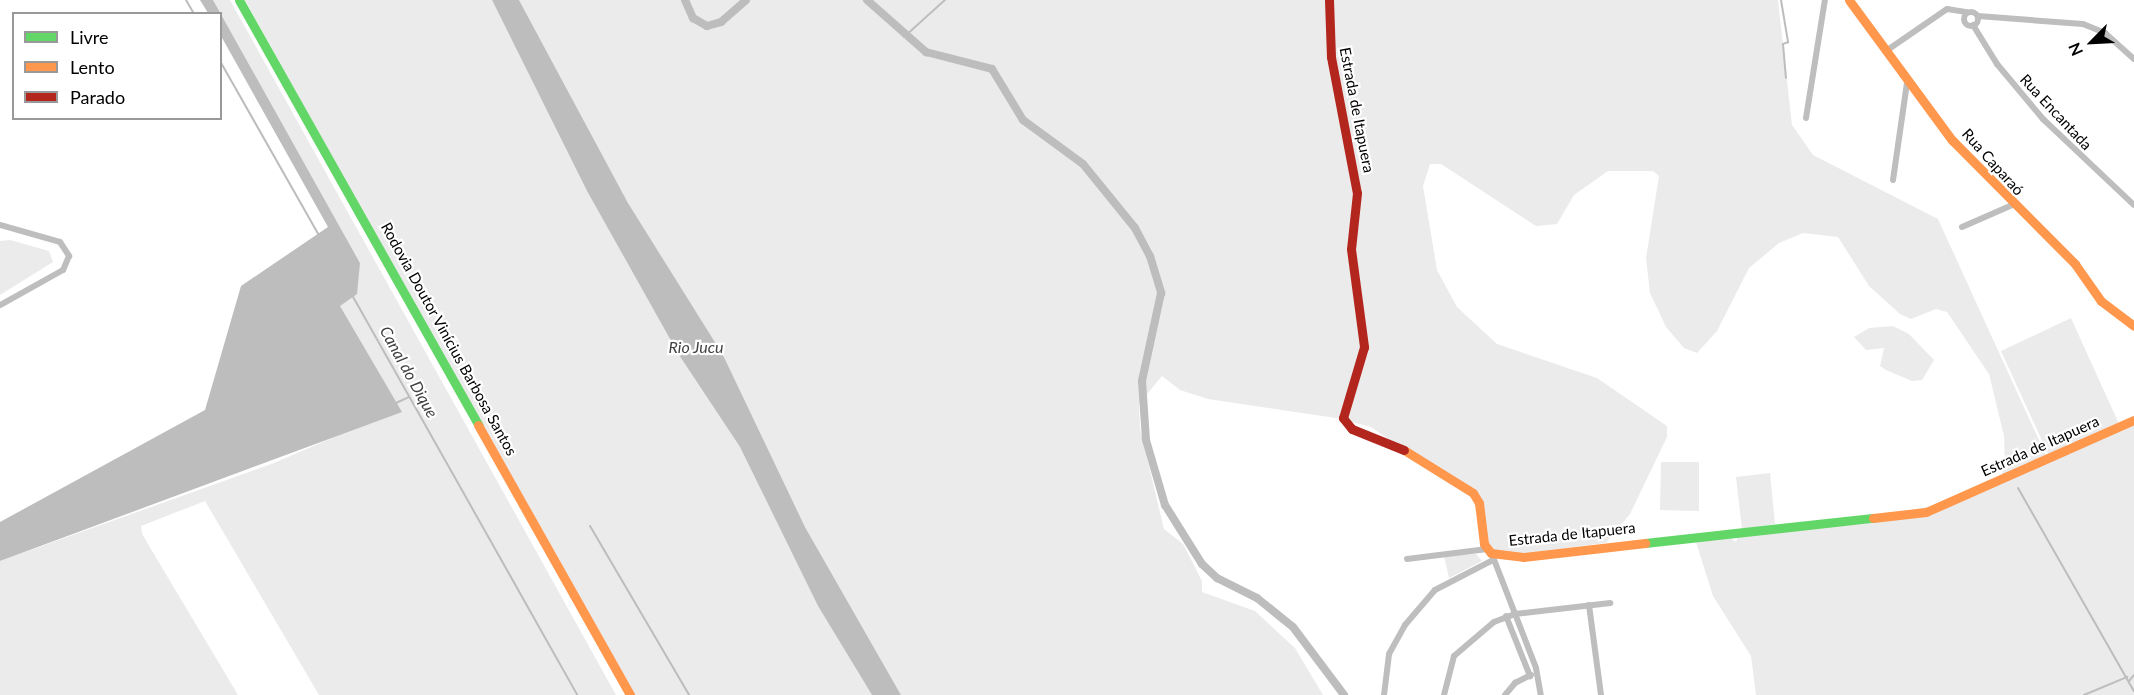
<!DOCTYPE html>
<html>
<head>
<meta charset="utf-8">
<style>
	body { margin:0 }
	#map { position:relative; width:2134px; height:695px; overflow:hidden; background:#fff; font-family:Lato,sans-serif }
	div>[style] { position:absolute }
	.green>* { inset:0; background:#ebebeb }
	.water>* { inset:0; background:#bdbdbd }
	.stream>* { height:2px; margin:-1px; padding:0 1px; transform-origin:1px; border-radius:1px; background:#bdbdbd }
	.canal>* { height:8px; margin:-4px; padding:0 4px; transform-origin:4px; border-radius:4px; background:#bdbdbd }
	.street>* { height:6px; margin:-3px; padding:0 3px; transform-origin:3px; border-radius:3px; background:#bebebe }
	.street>.ring { margin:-3px; padding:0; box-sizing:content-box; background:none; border:6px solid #bebebe; border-radius:50% }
	.fast>* { height:9px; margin:-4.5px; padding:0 4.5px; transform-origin:4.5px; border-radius:4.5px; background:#63d668 }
	.slow>* { height:9px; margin:-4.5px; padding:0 4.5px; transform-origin:4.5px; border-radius:4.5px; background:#ff974d }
	.jam>* { height:9px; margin:-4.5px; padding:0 4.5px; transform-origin:4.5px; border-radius:4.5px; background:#b3261e }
	span { translate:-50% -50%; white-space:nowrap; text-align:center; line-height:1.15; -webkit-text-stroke:4.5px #fff; paint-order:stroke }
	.street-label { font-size:15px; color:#000 }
	.water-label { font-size:16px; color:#424242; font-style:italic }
	.legend { position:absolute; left:12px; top:12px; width:210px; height:108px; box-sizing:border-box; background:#fff; border:2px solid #999; margin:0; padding:8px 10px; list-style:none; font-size:18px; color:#000 }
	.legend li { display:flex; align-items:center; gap:12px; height:30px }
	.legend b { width:30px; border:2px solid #999 }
	.north { position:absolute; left:2062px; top:12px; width:60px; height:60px; -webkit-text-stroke:4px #fff; paint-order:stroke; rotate:246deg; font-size:16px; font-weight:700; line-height:24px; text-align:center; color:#000 }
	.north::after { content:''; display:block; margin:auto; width:21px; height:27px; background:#000; clip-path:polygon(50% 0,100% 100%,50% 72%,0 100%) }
</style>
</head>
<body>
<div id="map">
	<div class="green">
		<i style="clip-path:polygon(213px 0,230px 0,616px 695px,319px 695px,205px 501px,141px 526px,142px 534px,238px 695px,0 695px,0 561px,274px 463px,353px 429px,339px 306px,360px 263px)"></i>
		<i style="clip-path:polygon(245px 0,492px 0,587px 191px,679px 355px,740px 447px,818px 606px,872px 695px,631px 695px)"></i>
		<i style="clip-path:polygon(519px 0,1778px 0,1792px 125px,1813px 155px,1938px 219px,2049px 462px,2134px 424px,2134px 695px,1756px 695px,1751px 656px,1713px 596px,1695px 539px,1728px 536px,1736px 542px,1738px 535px,1896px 513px,1942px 504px,2000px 477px,2005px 467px,2004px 436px,1989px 374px,1947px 312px,1936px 309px,1911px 319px,1900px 314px,1869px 286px,1838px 237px,1803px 233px,1779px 243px,1749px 268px,1717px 331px,1697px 353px,1684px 348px,1666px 327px,1650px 293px,1646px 258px,1659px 176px,1653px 171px,1608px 171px,1574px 195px,1557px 224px,1536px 226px,1441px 164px,1430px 164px,1423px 186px,1437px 270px,1457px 307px,1497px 344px,1597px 378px,1667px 426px,1667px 437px,1630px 514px,1606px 543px,1518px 554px,1497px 552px,1486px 544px,1482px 504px,1371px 427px,1336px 418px,1208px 399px,1180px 390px,1162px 376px,1139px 404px,1140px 429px,1164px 529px,1183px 544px,1202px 581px,1202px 592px,1255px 611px,1295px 648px,1323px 695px,901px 695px,805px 527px,723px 355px,628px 203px)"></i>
		<i style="clip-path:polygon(10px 240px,49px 251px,53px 262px,0 295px,0 241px)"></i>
		<i style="clip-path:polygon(2071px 318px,2119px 424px,2049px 456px,2001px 351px)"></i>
		<i style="clip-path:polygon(1893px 326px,1909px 334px,1934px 360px,1922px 380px,1912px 381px,1886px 370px,1880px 366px,1884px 348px,1866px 350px,1854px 337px,1869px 328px)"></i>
		<i style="clip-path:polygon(1661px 462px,1699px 462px,1699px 511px,1660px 510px)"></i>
		<i style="clip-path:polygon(1770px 473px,1775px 524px,1742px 529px,1736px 477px)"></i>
		<i style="clip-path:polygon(1476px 554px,1482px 561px,1449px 578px,1444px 556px)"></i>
	</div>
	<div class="water">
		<i style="clip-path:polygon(200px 0,213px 0,360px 263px,357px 294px,340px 306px,402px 412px,0 561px,0 522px,205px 410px,241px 286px,328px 227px,221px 36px,220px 14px,208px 13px)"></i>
		<i style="clip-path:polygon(492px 0,519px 0,628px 203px,723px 355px,805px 527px,901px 695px,872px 695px,818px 606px,740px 447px,679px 355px,587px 191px)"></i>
	</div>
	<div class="stream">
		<i style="left:186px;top:0;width:16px;rotate:60deg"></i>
		<i style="left:1781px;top:0;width:43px;rotate:80.5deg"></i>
		<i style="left:1788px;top:42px;width:5px;rotate:158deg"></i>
		<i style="left:1783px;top:44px;width:34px;rotate:85deg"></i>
		<i style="left:904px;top:37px;width:55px;rotate:-42.1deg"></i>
		<i style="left:220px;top:61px;width:200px;rotate:60.4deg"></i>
		<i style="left:352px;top:295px;width:459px;rotate:60.6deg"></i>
		<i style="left:396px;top:403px;width:14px;rotate:-25deg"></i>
		<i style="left:2018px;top:488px;width:234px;rotate:60.3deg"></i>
		<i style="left:590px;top:526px;width:196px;rotate:59.6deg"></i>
		<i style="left:2129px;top:681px;width:8px;rotate:-50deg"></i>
		<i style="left:2084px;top:695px;width:47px;rotate:-22.7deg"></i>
	</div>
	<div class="canal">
		<i style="left:685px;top:0;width:20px;rotate:66deg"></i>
		<i style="left:693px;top:18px;width:16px;rotate:30deg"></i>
		<i style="left:707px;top:26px;width:15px;rotate:-16deg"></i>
		<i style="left:721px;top:22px;width:33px;rotate:-41deg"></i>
		<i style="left:867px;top:0;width:79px;rotate:41.4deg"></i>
		<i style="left:926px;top:52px;width:68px;rotate:14.4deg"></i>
		<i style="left:992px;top:69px;width:60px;rotate:58.7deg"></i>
		<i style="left:1023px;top:120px;width:74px;rotate:36.3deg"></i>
		<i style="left:1083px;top:164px;width:82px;rotate:50.9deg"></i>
		<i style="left:1135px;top:228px;width:32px;rotate:62deg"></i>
		<i style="left:1150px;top:256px;width:39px;rotate:73deg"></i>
		<i style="left:1161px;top:293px;width:90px;rotate:102.2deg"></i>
		<i style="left:1142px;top:381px;width:59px;rotate:86.1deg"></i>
		<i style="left:1146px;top:440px;width:68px;rotate:73.7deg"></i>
		<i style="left:1165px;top:505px;width:70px;rotate:57.9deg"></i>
		<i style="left:1202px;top:564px;width:21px;rotate:43deg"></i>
		<i style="left:1217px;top:578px;width:45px;rotate:26.6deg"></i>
		<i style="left:1257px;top:598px;width:46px;rotate:38.9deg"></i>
		<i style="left:1293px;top:627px;width:85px;rotate:53.1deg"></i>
	</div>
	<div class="street">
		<i class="ring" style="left:1964px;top:12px;width:8px;height:8px"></i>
		<i style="left:1978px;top:16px;width:105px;rotate:4.4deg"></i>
		<i style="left:2083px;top:24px;width:24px;rotate:22deg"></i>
		<i style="left:2105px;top:33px;width:39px;rotate:42deg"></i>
		<i style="left:1973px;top:25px;width:46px;rotate:58.4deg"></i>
		<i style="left:1997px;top:64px;width:72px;rotate:50.1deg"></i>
		<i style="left:2043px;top:119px;width:125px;rotate:43.4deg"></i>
		<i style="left:1886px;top:51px;width:74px;rotate:-34.5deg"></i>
		<i style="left:1947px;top:9px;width:20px;rotate:9deg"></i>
		<i style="left:1806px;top:118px;width:120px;rotate:-80.9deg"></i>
		<i style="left:1893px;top:180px;width:98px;rotate:-81.8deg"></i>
		<i style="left:0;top:225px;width:62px;rotate:15.8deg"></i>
		<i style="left:60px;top:242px;width:17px;rotate:57deg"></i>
		<i style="left:69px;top:256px;width:15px;rotate:113deg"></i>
		<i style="left:63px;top:270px;width:72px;rotate:150.9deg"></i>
		<i style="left:1962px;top:227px;width:55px;rotate:-23.7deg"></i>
		<i style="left:1493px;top:557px;width:119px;rotate:68.8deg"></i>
		<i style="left:1536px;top:668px;width:27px;rotate:80deg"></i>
		<i style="left:1407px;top:559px;width:81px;rotate:-7.1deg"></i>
		<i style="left:1589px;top:605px;width:91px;rotate:82.4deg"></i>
		<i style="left:1506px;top:616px;width:65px;rotate:68.2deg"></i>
		<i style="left:1384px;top:695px;width:41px;rotate:-83deg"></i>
		<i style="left:1389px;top:654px;width:33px;rotate:-61deg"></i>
		<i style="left:1405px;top:625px;width:46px;rotate:-49.4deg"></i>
		<i style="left:1435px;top:590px;width:65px;rotate:-27.3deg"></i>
		<i style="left:1444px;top:695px;width:40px;rotate:-75.6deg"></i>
		<i style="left:1454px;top:656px;width:52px;rotate:-40.4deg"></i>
		<i style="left:1494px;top:622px;width:22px;rotate:-21deg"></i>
		<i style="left:1515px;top:614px;width:96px;rotate:-6.6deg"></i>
		<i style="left:1505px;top:695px;width:16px;rotate:-50deg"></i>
		<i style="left:1515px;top:683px;width:18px;rotate:-27deg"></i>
	</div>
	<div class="fast">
		<i style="left:239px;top:0;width:488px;rotate:60.6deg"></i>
		<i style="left:1645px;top:543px;width:229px;rotate:-6.3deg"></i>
	</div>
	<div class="slow">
		<i style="left:1849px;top:0;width:174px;rotate:53.7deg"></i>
		<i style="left:1952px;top:140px;width:175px;rotate:45.2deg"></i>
		<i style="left:2075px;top:264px;width:45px;rotate:54.9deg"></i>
		<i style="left:2101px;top:301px;width:41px;rotate:37.1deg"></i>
		<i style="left:478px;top:425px;width:310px;rotate:60.6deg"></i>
		<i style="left:1404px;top:450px;width:81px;rotate:31.9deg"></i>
		<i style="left:1473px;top:493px;width:12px;rotate:59deg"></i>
		<i style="left:1479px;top:503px;width:41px;rotate:83deg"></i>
		<i style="left:1484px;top:544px;width:11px;rotate:52deg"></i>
		<i style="left:1491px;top:553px;width:32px;rotate:7deg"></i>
		<i style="left:1523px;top:557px;width:123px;rotate:-6.5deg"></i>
		<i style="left:1873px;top:518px;width:53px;rotate:-6.5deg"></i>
		<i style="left:1926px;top:512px;width:227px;rotate:-23.9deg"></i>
	</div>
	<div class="jam">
		<i style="left:1329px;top:0;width:57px;rotate:88deg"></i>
		<i style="left:1331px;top:57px;width:138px;rotate:79.2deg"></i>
		<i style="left:1357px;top:193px;width:56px;rotate:96.1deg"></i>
		<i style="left:1351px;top:249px;width:99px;rotate:82.4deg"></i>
		<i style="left:1364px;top:347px;width:74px;rotate:106.5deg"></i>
		<i style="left:1343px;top:418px;width:14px;rotate:51deg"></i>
		<i style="left:1352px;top:429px;width:56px;rotate:22deg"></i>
	</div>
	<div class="street-label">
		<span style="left:1357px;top:110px;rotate:79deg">Estrada de Itapuera</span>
		<span style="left:2056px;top:112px;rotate:47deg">Rua Encantada</span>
		<span style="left:1993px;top:162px;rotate:48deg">Rua Caparaó</span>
		<span style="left:449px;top:339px;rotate:61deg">Rodovia Doutor Vinícius Barbosa Santos</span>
		<span style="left:2040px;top:446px;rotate:-24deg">Estrada de Itapuera</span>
		<span style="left:1572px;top:534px;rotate:-6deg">Estrada de Itapuera</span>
	</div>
	<div class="water-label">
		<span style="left:696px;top:347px">Rio Jucu</span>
		<span style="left:409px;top:372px;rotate:61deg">Canal do Dique</span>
	</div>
	<ul class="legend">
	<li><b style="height:8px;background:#63d668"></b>Livre</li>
	<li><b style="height:8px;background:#ff974d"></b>Lento</li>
	<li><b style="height:8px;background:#b3261e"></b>Parado</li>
	</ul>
	<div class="north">N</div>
</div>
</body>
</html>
